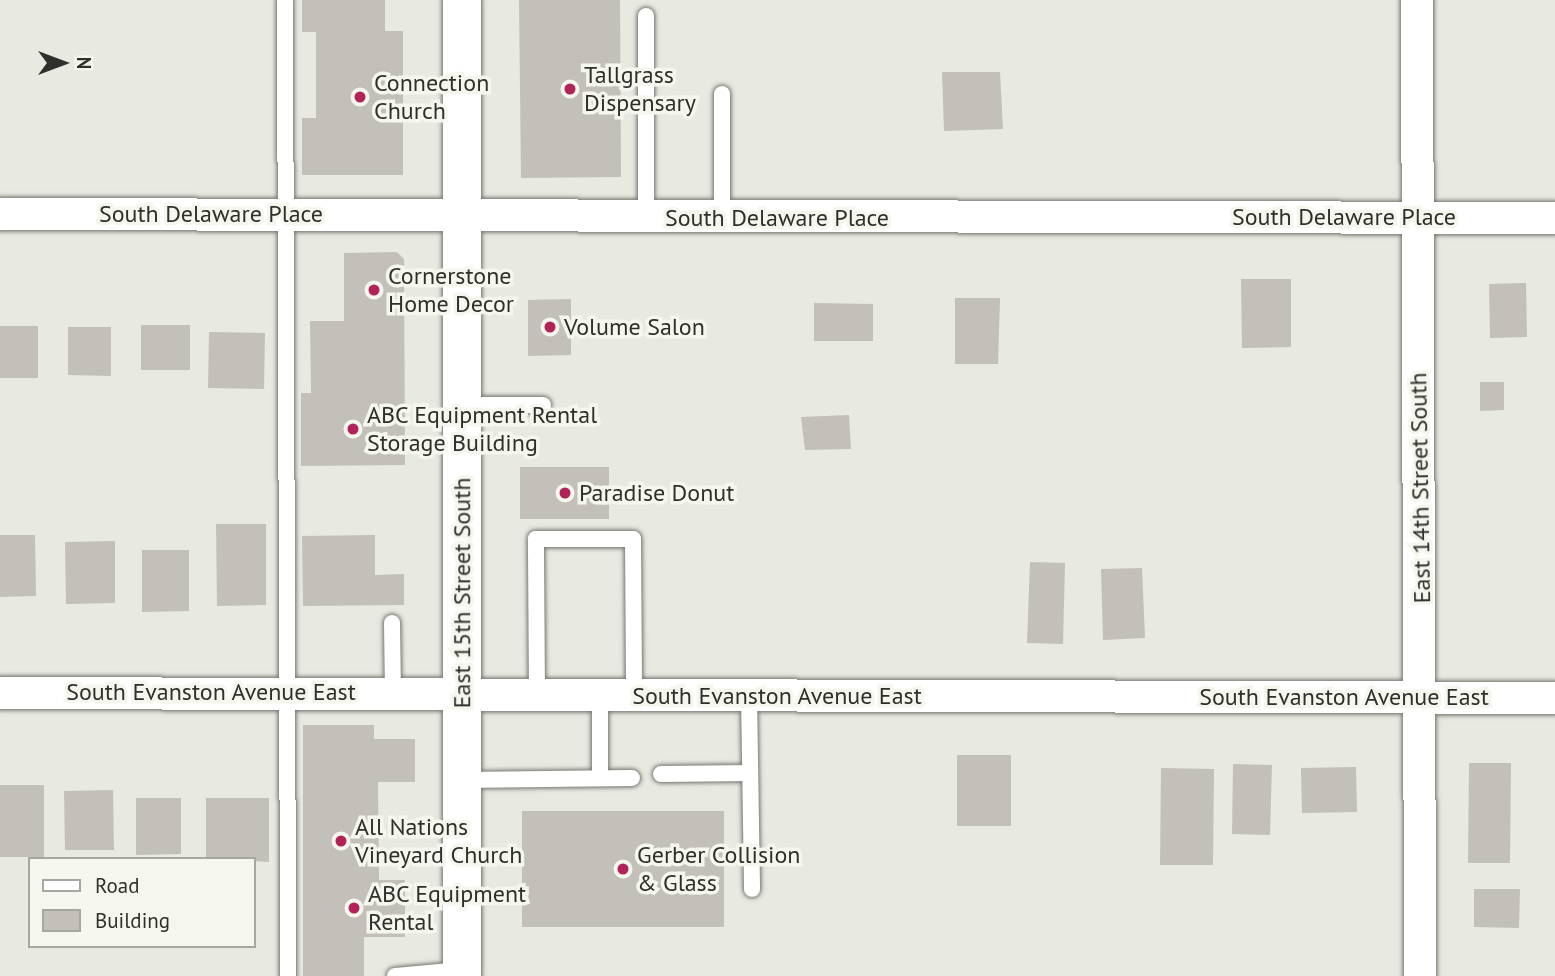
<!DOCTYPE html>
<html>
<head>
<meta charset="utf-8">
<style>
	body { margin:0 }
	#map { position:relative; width:1555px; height:976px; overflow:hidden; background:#e8e9e1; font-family:"PT Sans",sans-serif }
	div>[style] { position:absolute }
	.building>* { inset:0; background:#c2c0b8 }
	.roads { filter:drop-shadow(0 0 2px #777871) drop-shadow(0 0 2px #777871) }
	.lane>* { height:16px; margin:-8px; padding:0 8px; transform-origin:8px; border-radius:8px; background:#fff }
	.street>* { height:32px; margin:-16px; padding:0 16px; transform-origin:16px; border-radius:16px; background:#fff }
	.secondary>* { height:38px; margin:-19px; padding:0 19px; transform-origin:19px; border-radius:19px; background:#fff }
	.dots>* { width:19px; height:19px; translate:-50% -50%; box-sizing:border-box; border:4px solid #f5f7ee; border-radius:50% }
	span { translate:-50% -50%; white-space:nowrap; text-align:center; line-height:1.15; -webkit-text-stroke:7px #f5f7ee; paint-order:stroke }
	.poi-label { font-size:24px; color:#2f302c }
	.left { translate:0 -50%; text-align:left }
	.street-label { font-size:24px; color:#2f302c }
	.legend { position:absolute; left:28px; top:857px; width:228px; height:91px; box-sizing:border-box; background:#f5f7ee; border:2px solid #a6a7a0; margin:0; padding:9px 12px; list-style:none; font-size:21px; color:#2f302c }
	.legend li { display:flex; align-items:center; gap:14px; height:35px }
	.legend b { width:35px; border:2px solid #a6a7a0 }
	.north { position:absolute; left:28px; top:28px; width:70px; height:70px; -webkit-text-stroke:5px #f5f7ee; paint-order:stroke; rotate:90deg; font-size:19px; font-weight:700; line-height:28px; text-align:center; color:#2f302c }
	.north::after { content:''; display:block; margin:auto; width:24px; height:32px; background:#2f302c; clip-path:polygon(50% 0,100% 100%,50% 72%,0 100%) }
</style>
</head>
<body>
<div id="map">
	<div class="building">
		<i style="clip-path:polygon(302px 0,385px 0,385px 31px,403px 31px,403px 175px,302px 175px,302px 118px,316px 118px,316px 32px,302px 32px)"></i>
		<i style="clip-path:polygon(519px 0,620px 0,621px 177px,521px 178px)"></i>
		<i style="clip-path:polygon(942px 72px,1000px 72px,1003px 129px,944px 131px)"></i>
		<i style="clip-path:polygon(397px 252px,404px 259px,405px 465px,301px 466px,301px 393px,311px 393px,310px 321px,344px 321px,344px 253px)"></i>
		<i style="clip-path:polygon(1241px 279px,1291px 279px,1291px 347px,1242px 348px)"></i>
		<i style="clip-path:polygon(1526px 283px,1527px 337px,1490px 338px,1489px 284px)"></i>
		<i style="clip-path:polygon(955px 298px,1000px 298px,998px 364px,955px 364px)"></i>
		<i style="clip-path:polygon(571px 299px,571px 355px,528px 356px,528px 300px)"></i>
		<i style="clip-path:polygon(814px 303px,873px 304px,873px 341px,814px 341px)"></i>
		<i style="clip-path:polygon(141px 325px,190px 325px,190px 370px,141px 370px)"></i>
		<i style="clip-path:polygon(0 326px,38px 326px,38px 378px,0 378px)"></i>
		<i style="clip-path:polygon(68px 327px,111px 327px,111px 376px,68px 375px)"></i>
		<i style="clip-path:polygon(209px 332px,265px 333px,264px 389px,208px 388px)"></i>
		<i style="clip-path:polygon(1480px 382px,1504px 382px,1504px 410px,1480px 411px)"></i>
		<i style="clip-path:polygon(849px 415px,851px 449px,805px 450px,801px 417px)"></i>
		<i style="clip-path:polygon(520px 467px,609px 467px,609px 519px,520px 519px)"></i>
		<i style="clip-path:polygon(216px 524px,266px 524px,266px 605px,217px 606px)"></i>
		<i style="clip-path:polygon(0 535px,35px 535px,36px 596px,0 597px)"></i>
		<i style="clip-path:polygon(375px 535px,375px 575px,404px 574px,404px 605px,303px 606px,302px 536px)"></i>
		<i style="clip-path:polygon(115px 541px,115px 603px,66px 604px,65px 542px)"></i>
		<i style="clip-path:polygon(142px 550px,189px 550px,189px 611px,142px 612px)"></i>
		<i style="clip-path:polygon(1030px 562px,1065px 563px,1063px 644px,1027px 643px)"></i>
		<i style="clip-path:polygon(1142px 568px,1145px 638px,1103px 640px,1101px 569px)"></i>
		<i style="clip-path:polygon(303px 725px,374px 725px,374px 739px,415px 739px,415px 782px,378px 782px,379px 880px,405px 880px,405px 937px,364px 937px,364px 976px,303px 976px)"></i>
		<i style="clip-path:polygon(957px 755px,1011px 755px,1011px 826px,957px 826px)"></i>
		<i style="clip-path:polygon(1469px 763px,1511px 763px,1510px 863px,1468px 863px)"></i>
		<i style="clip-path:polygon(1233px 764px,1272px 765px,1270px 835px,1232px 834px)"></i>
		<i style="clip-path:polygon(1356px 767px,1357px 812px,1302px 813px,1301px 768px)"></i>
		<i style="clip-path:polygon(1161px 768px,1214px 769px,1213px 865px,1160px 865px)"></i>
		<i style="clip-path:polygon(0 785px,44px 785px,44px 857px,0 857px)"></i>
		<i style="clip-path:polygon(113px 790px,114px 850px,65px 850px,64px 791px)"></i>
		<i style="clip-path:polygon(136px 798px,181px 798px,181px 854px,136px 855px)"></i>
		<i style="clip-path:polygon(206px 798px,269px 798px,269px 862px,206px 859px)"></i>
		<i style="clip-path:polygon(522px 811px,724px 811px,724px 927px,522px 927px)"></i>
		<i style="clip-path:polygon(1474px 889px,1520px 889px,1519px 928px,1474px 927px)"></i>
	</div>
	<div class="roads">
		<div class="lane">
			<i style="left:285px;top:0;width:976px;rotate:89.82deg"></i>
			<i style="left:646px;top:16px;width:202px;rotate:90deg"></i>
			<i style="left:722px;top:94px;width:124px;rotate:90deg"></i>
			<i style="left:462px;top:405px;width:81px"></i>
			<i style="left:392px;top:623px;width:69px;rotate:89.2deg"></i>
			<i style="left:749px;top:695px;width:194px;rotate:89.1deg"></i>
			<i style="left:537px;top:696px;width:157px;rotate:-90.4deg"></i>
			<i style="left:536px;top:539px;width:97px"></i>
			<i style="left:633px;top:539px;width:157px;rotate:89.6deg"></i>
			<i style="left:600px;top:696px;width:82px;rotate:90deg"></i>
			<i style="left:661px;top:774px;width:89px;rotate:-0.6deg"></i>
			<i style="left:462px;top:780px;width:170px;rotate:-0.7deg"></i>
			<i style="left:395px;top:976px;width:67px;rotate:-5.1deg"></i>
		</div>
		<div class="street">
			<i style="left:1417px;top:0;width:976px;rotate:89.82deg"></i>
			<i style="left:0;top:214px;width:1555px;rotate:0.15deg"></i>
			<i style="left:0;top:693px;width:1555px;rotate:0.18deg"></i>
		</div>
		<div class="secondary">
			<i style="left:462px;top:0;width:976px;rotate:90deg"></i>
		</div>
	</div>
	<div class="dots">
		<i style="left:570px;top:89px;background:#b12359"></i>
		<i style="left:360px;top:97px;background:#b12359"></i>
		<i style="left:374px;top:290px;background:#b12359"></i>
		<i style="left:550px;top:327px;background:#b12359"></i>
		<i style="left:353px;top:429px;background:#b12359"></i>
		<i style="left:565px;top:493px;background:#b12359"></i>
		<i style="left:341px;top:841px;background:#b12359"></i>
		<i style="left:623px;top:869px;background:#b12359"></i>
		<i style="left:354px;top:908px;background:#b12359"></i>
	</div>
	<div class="poi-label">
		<span class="left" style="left:584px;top:89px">Tallgrass<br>Dispensary</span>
		<span class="left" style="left:374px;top:97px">Connection<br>Church</span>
		<span class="left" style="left:388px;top:290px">Cornerstone<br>Home Decor</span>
		<span class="left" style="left:564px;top:327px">Volume Salon</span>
		<span class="left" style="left:367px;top:429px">ABC Equipment Rental<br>Storage Building</span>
		<span class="left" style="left:579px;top:493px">Paradise Donut</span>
		<span class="left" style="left:355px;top:841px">All Nations<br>Vineyard Church</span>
		<span class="left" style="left:637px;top:869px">Gerber Collision<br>&amp; Glass</span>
		<span class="left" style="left:368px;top:908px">ABC Equipment<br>Rental</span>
	</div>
	<div class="street-label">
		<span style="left:211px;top:214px">South Delaware Place</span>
		<span style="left:1344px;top:217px">South Delaware Place</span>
		<span style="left:777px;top:218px">South Delaware Place</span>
		<span style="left:1420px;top:488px;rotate:-91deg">East 14th Street South</span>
		<span style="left:462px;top:593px;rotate:-90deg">East 15th Street South</span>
		<span style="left:211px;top:692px">South Evanston Avenue East</span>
		<span style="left:777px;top:696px">South Evanston Avenue East</span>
		<span style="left:1344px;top:697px">South Evanston Avenue East</span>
	</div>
	<ul class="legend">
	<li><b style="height:9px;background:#fff"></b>Road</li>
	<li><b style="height:19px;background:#c2c0b8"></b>Building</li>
	</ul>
	<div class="north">N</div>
</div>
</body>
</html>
